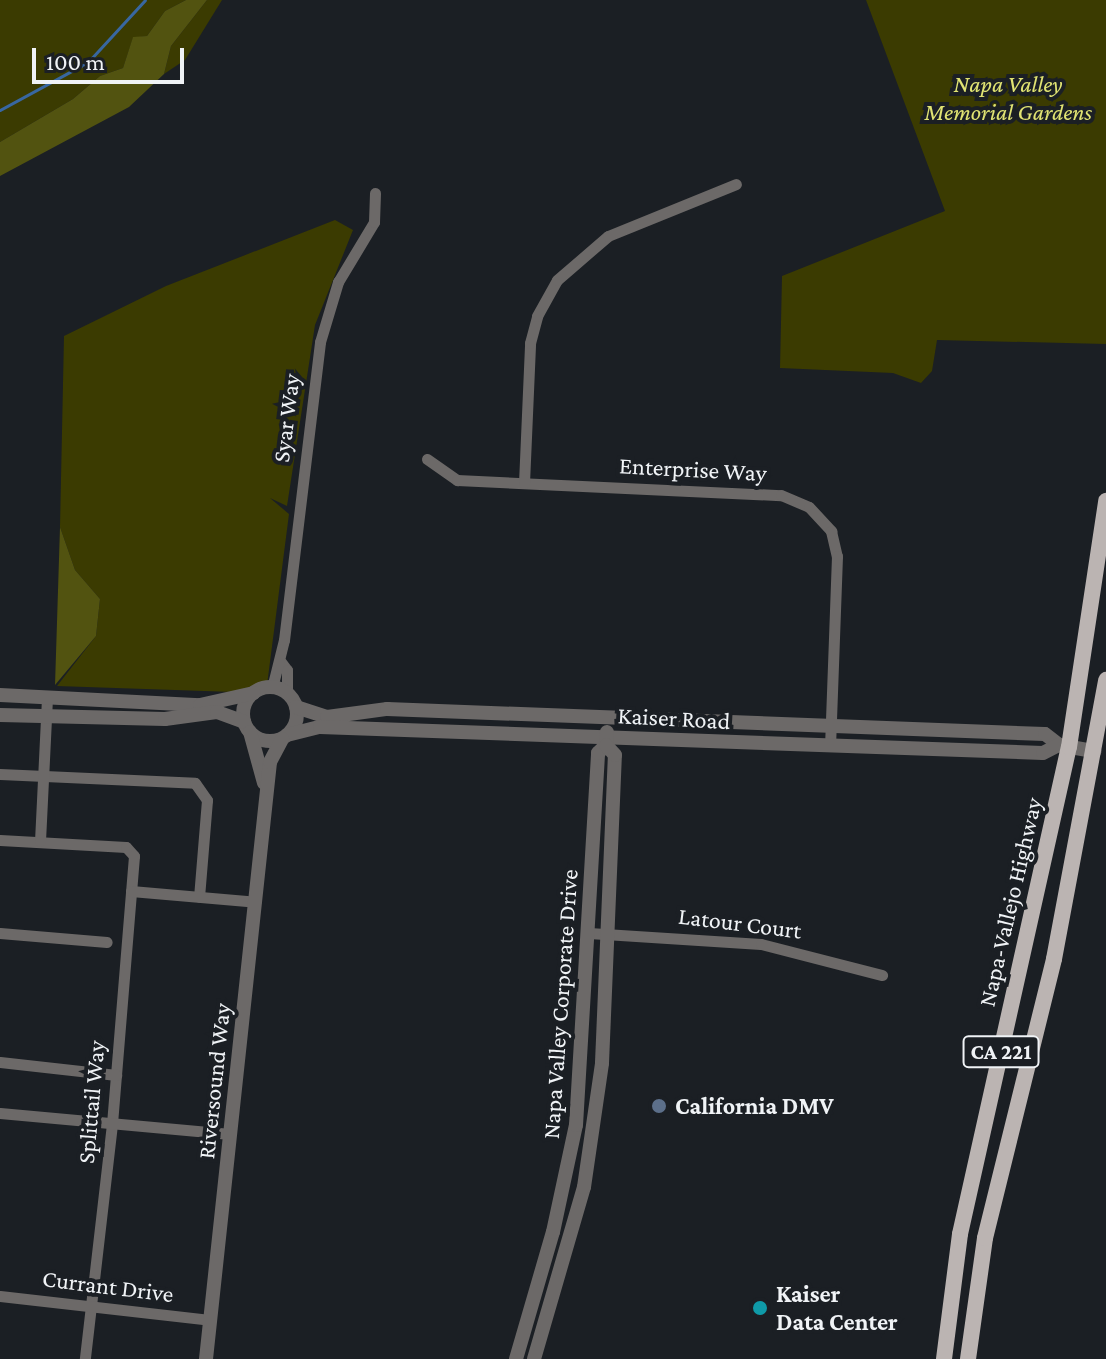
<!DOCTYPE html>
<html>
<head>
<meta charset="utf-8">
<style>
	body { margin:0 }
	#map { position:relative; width:1106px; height:1359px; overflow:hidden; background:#1b1f24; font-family:"Crimson Pro",serif }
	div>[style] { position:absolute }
	.green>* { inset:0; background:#3b3b01 }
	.forest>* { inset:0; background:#525310 }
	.stream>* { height:3px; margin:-1.5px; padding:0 1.5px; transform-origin:1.5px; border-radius:1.5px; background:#3867a1 }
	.minor>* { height:11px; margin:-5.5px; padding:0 5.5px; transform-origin:5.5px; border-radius:5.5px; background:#6c6968 }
	.tertiary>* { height:14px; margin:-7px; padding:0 7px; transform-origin:7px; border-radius:7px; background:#6c6968 }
	.tertiary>.ring { margin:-7px; padding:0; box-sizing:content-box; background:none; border:14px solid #6c6968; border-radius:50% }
	.primary>* { height:16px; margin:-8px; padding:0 8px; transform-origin:8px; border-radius:8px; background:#bbb4b2 }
	.dots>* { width:22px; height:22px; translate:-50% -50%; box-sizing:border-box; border:4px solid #1b1f24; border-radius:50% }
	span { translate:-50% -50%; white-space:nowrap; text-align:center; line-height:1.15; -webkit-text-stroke:8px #1b1f24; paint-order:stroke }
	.shield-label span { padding:2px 6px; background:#1b1f24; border:2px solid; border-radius:6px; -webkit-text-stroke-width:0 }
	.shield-label { font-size:22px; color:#f0f3f6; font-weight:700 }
	.park-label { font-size:24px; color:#e1e473; font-style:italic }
	.street-label { font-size:24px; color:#f0f3f6 }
	.poi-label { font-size:24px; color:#f0f3f6; font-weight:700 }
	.left { translate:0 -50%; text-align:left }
	.scale { position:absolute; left:32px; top:48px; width:152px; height:36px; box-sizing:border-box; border:4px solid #f0f3f6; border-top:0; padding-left:10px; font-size:24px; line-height:28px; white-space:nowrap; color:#f0f3f6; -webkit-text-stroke:6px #1b1f24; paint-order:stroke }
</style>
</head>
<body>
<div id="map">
	<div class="green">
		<i style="clip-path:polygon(0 0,186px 0,165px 11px,147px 36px,133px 38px,123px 68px,100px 76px,73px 99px,0 142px)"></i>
		<i style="clip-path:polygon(207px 0,222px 0,185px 60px,164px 74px,171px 46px)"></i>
		<i style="clip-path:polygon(866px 0,1106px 0,1106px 344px,937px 340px,932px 371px,921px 383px,893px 373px,780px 368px,782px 276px,945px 211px)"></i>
		<i style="clip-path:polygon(335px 220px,353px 230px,315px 325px,287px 506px,270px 498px,289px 514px,266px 693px,57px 686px,96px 636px,100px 599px,75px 570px,60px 527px,64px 336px,166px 286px)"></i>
	</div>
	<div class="forest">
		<i style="clip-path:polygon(186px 0,207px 0,171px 46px,164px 74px,129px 107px,0 176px,0 142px,73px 99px,100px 76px,123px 68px,133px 37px,147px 36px,165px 11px)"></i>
		<i style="clip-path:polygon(60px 527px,75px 570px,100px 599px,96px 636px,55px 685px)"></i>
	</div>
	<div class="stream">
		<i style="left:0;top:110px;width:100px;rotate:-28.6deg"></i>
		<i style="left:88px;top:62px;width:84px;rotate:-47.4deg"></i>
	</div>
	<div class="minor">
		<i style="left:427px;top:459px;width:37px;rotate:35deg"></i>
		<i style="left:457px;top:480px;width:324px;rotate:2.7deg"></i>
		<i style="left:781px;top:495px;width:30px;rotate:23deg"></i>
		<i style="left:809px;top:507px;width:33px;rotate:47deg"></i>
		<i style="left:831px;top:531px;width:26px;rotate:77deg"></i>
		<i style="left:837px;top:556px;width:190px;rotate:92.1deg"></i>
		<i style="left:524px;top:483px;width:140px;rotate:-87.5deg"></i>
		<i style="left:530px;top:343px;width:28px;rotate:-75deg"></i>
		<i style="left:537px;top:316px;width:41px;rotate:-60.9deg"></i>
		<i style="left:557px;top:280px;width:67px;rotate:-40.8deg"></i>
		<i style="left:608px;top:236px;width:138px;rotate:-22.1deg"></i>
		<i style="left:281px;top:662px;width:10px;rotate:53deg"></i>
		<i style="left:287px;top:670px;width:24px;rotate:90deg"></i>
		<i style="left:272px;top:688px;width:49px;rotate:-76deg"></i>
		<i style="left:284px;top:640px;width:300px;rotate:-83.1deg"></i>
		<i style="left:320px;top:342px;width:63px;rotate:-73.3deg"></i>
		<i style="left:338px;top:282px;width:70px;rotate:-59deg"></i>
		<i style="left:374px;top:222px;width:29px;rotate:-88deg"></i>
		<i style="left:0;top:774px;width:195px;rotate:2.6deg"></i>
		<i style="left:195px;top:783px;width:21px;rotate:55deg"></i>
		<i style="left:207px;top:800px;width:97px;rotate:94.7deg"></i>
		<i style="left:0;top:840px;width:126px;rotate:3.2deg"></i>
		<i style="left:126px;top:847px;width:12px;rotate:48deg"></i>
		<i style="left:134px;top:856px;width:269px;rotate:94.7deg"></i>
		<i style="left:112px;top:1124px;width:237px;rotate:96.6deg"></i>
		<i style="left:40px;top:841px;width:144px;rotate:-87.2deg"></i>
		<i style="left:131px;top:891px;width:125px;rotate:5deg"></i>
		<i style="left:0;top:933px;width:107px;rotate:4.8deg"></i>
		<i style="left:589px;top:933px;width:172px;rotate:3.7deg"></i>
		<i style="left:761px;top:944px;width:125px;rotate:14.4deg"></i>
		<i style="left:0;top:1062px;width:117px;rotate:6.4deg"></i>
		<i style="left:0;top:1113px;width:231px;rotate:5.2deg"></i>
		<i style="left:0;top:1296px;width:211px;rotate:6.5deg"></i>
	</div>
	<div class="tertiary">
		<i class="ring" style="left:243px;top:687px;width:40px;height:40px"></i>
		<i style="left:0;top:695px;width:200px;rotate:2.9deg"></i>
		<i style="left:200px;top:705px;width:55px;rotate:-12.5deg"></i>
		<i style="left:296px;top:707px;width:33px;rotate:18deg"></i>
		<i style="left:327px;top:717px;width:61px;rotate:-7.6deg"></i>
		<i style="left:387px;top:709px;width:658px;rotate:2.18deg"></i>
		<i style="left:1045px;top:734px;width:18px;rotate:38deg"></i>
		<i style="left:1059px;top:745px;width:36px;rotate:10deg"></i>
		<i style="left:0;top:715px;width:165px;rotate:1.4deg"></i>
		<i style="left:165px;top:719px;width:52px;rotate:-7.7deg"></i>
		<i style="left:217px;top:712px;width:29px;rotate:20deg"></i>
		<i style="left:250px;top:732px;width:53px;rotate:74.6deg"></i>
		<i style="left:287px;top:735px;width:34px;rotate:-14deg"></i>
		<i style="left:320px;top:727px;width:723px;rotate:2.06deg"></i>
		<i style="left:1043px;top:753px;width:18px;rotate:-27deg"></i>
		<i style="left:206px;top:1359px;width:600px;rotate:-83.88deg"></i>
		<i style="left:270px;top:762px;width:26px;rotate:-62deg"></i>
		<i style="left:516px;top:1359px;width:132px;rotate:-73.8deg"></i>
		<i style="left:553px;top:1232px;width:109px;rotate:-77.9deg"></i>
		<i style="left:576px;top:1125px;width:373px;rotate:-86.6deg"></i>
		<i style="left:598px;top:753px;width:11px;rotate:-45deg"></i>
		<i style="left:606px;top:745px;width:13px;rotate:-86deg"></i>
		<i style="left:534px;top:1359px;width:179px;rotate:-73.8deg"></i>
		<i style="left:584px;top:1187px;width:125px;rotate:-81.7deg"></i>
		<i style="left:602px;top:1063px;width:308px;rotate:-87.6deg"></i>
		<i style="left:615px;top:755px;width:13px;rotate:-132deg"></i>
	</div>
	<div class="primary">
		<i style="left:944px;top:1359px;width:126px;rotate:-82.7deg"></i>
		<i style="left:960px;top:1234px;width:499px;rotate:-77.4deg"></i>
		<i style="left:1069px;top:747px;width:249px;rotate:-81.4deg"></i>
		<i style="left:968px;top:1359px;width:122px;rotate:-82deg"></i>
		<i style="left:985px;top:1238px;width:287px;rotate:-76.1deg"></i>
		<i style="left:1054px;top:959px;width:284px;rotate:-79.4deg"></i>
	</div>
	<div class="dots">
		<i style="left:659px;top:1106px;background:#5c6f8a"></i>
		<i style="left:760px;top:1308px;background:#0f9aa8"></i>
	</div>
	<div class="shield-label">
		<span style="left:1001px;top:1052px">CA 221</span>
	</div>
	<div class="park-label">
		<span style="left:1008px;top:98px">Napa Valley<br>Memorial Gardens</span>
	</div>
	<div class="street-label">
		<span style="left:286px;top:418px;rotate:-83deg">Syar Way</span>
		<span style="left:693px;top:469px;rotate:3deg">Enterprise Way</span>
		<span style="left:674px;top:718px;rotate:3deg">Kaiser Road</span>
		<span style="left:1010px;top:902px;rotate:-77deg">Napa-Vallejo Highway</span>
		<span style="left:740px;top:923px;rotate:7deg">Latour Court</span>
		<span style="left:560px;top:1004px;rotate:-86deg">Napa Valley Corporate Drive</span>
		<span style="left:214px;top:1081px;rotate:-84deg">Riversound Way</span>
		<span style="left:91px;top:1102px;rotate:-85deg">Splittail Way</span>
		<span style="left:108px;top:1286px;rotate:7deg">Currant Drive</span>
	</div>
	<div class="poi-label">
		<span class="left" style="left:675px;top:1106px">California DMV</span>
		<span class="left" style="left:776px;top:1308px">Kaiser<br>Data Center</span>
	</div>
	<div class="scale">100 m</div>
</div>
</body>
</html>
